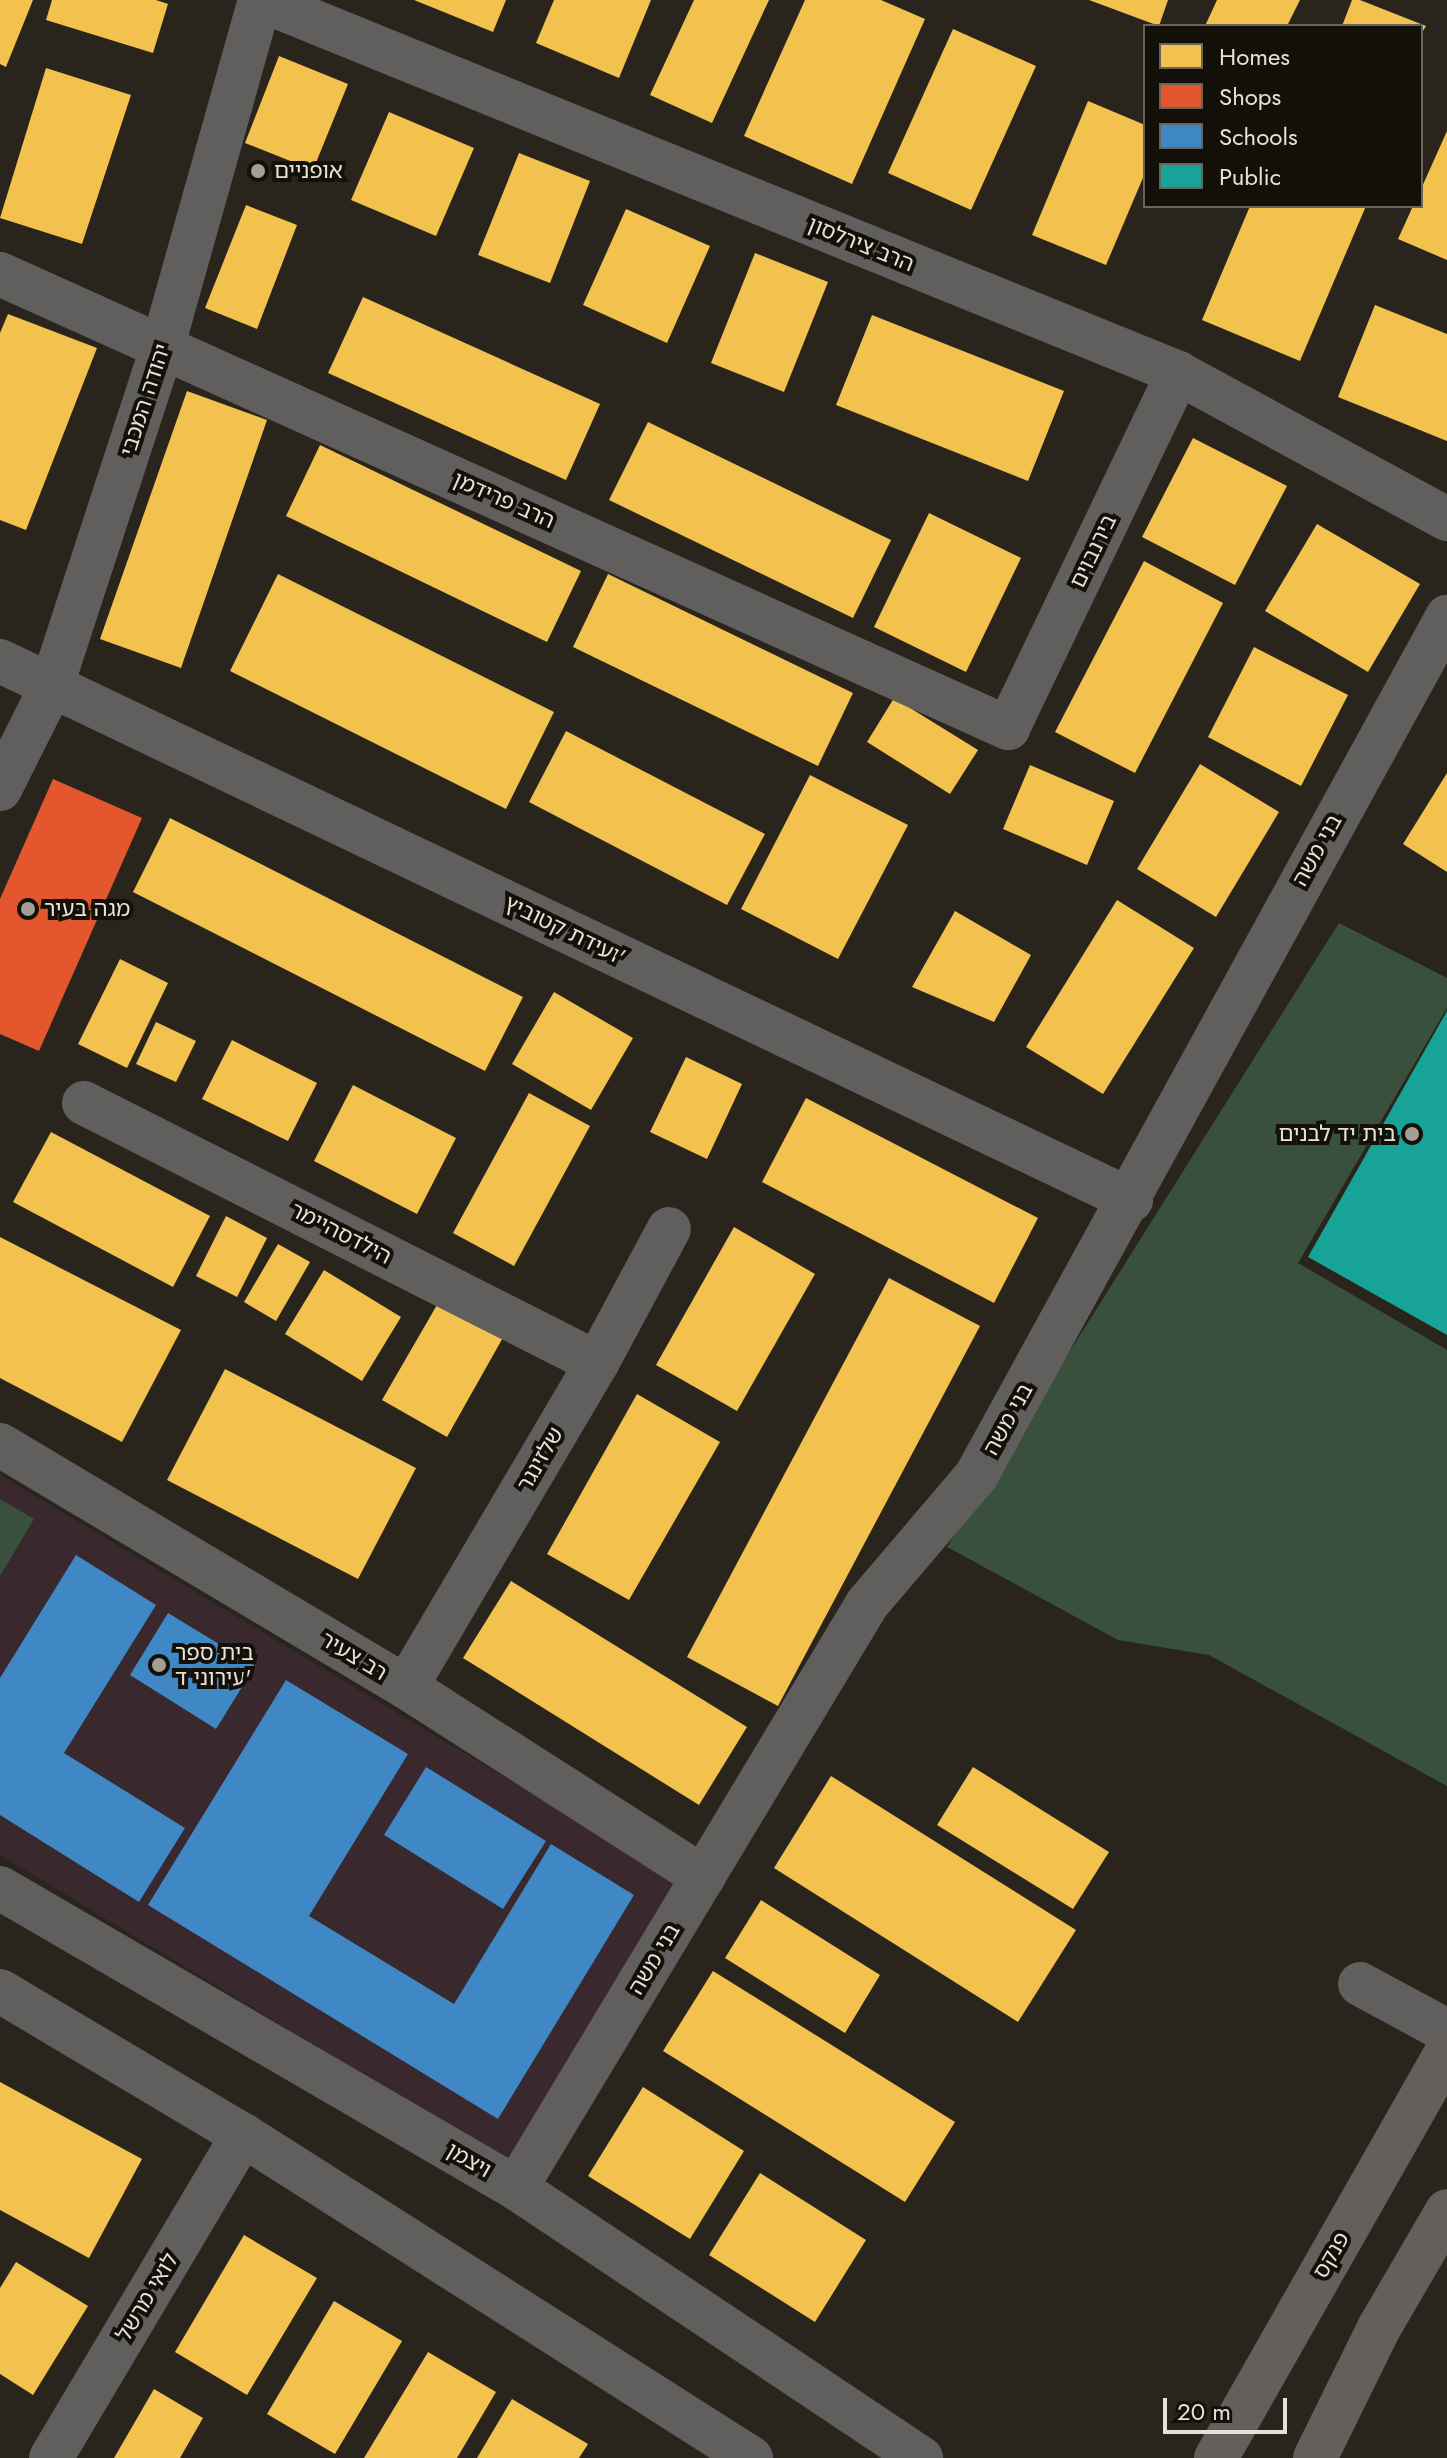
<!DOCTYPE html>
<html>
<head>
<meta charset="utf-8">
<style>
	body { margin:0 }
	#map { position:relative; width:1447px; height:2458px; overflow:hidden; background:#29251c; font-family:Jost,"Noto Sans Hebrew",sans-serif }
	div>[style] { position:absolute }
	.education>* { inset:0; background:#39282d }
	.green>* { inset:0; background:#39513c }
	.homes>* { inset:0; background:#f2c14e }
	.shops>* { inset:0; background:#e4572e }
	.schools>* { inset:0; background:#3f88c5 }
	.public>* { inset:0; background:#17a398 }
	.minor>* { height:44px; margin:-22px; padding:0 22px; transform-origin:22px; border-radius:22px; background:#615f5d }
	.major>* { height:44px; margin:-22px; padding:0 22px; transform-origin:22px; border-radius:22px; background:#635f5d }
	.dots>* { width:22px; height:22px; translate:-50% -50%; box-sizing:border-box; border:4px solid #131009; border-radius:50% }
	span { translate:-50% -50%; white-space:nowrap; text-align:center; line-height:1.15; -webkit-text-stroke:8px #131009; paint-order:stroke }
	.poi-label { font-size:22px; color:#e7e1d7 }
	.left { translate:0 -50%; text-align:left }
	.right { translate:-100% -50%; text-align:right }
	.street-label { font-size:22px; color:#e7e1d7 }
	.legend { position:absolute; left:1143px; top:24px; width:280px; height:184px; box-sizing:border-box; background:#131009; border:2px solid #68645b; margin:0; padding:10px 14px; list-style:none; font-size:24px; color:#e7e1d7 }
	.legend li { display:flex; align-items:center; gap:16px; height:40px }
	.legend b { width:40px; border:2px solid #68645b }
	.scale { position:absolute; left:1163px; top:2398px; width:124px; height:36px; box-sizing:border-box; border:4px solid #e7e1d7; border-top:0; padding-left:10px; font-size:24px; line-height:28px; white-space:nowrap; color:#e7e1d7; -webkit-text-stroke:6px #131009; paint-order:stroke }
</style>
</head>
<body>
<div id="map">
	<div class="education">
		<i style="clip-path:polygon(0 1475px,678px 1881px,511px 2164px,0 1855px)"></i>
	</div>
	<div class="green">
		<i style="clip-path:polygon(1339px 923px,1447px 978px,1447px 1008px,1298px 1263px,1447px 1350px,1447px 1786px,1209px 1655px,1118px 1640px,947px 1547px)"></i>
		<i style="clip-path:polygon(0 1499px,34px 1519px,0 1576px)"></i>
	</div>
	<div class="homes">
		<i style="clip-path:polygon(0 0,33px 0,6px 67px,0 64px)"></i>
		<i style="clip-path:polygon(52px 0,156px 0,168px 4px,153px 53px,46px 20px)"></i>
		<i style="clip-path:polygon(414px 0,506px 0,493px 32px)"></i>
		<i style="clip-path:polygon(554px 0,651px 0,619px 78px,536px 43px)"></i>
		<i style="clip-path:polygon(694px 0,769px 0,712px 123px,650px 95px)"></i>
		<i style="clip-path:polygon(805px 0,881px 0,925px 19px,852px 184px,744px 136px)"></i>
		<i style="clip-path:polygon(1089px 0,1168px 0,1159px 26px)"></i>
		<i style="clip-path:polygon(1217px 0,1300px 0,1287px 26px,1205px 26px)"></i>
		<i style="clip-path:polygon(1352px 0,1360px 0,1426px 26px,1421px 34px,1421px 26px,1342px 26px)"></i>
		<i style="clip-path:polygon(953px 29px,1036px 66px,971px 210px,888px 173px)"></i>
		<i style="clip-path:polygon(279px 56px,348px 84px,313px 170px,245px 143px)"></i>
		<i style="clip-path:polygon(46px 68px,131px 95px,82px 244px,0 218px)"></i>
		<i style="clip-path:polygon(1088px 101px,1145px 125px,1145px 173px,1106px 265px,1032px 235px)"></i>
		<i style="clip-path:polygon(389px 112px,474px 148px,436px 236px,351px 200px)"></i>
		<i style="clip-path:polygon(1447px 131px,1447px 260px,1398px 239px,1413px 206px,1421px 206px,1421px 189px)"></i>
		<i style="clip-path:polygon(519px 153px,590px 181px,550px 283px,478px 255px)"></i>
		<i style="clip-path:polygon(246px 205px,297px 225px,257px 329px,205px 308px)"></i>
		<i style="clip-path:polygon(1250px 206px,1366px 206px,1300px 361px,1202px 320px)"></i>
		<i style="clip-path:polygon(626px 209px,710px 246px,667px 343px,583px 305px)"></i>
		<i style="clip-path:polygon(755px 253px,828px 282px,784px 392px,711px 363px)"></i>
		<i style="clip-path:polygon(363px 297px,600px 404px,566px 480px,328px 373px)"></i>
		<i style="clip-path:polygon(1375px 305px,1447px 334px,1447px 441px,1338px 397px)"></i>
		<i style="clip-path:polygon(8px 314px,97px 348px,26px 530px,0 520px,0 333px)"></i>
		<i style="clip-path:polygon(872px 315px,1064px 391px,1028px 481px,836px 405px)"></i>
		<i style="clip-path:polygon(187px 391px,267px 420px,181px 668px,100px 639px)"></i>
		<i style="clip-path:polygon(648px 422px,891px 540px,853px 618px,609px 500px)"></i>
		<i style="clip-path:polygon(1193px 438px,1287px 486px,1235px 585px,1142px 537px)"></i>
		<i style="clip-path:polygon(320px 445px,581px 571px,547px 642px,286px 516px)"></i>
		<i style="clip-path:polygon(929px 513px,1021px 558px,966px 672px,874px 627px)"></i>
		<i style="clip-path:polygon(1317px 524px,1420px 584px,1368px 672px,1265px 611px)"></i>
		<i style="clip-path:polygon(1144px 561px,1223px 603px,1135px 773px,1055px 732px)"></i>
		<i style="clip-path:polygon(278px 574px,554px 712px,506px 809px,230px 671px)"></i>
		<i style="clip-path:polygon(608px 574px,853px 693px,818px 766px,573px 647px)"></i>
		<i style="clip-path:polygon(1254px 647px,1348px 695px,1301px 786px,1208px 737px)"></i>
		<i style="clip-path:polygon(894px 698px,978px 750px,950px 794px,867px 742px)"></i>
		<i style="clip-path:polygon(566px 731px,765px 834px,727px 905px,529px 802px)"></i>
		<i style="clip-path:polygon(1200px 764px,1279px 812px,1216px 917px,1137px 869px)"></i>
		<i style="clip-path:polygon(1030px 765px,1114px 801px,1087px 865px,1003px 829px)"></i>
		<i style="clip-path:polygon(1447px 773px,1447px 872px,1403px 844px)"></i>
		<i style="clip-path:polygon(810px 775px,908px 825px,838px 959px,741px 909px)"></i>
		<i style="clip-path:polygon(170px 818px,523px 997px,485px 1071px,133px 892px)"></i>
		<i style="clip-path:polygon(1117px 900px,1194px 948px,1103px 1094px,1026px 1047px)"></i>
		<i style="clip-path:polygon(955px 911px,1031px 955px,994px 1022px,912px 987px)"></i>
		<i style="clip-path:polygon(120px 959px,168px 983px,127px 1068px,78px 1044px)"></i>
		<i style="clip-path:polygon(554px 992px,633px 1038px,591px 1110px,512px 1064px)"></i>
		<i style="clip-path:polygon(156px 1022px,196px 1041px,176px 1082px,136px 1064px)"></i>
		<i style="clip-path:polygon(232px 1040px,317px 1083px,288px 1141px,202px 1099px)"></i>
		<i style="clip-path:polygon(686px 1057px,742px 1084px,707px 1159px,650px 1132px)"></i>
		<i style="clip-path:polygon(353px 1085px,456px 1138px,417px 1214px,314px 1161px)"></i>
		<i style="clip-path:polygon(529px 1093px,590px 1126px,514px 1266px,453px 1233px)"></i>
		<i style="clip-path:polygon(806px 1098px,1038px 1218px,994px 1303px,762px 1182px)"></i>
		<i style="clip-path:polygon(51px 1132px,210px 1216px,173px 1287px,13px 1202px)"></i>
		<i style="clip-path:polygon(226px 1216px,267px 1238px,237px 1297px,196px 1276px)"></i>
		<i style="clip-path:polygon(734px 1227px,815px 1274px,737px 1411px,656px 1365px)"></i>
		<i style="clip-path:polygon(0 1237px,181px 1330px,122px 1442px,0 1378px)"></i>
		<i style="clip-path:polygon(278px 1244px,310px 1262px,276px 1321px,244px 1302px)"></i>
		<i style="clip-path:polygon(324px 1270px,401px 1317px,362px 1381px,285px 1334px)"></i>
		<i style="clip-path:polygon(889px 1278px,980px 1326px,778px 1706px,687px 1657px)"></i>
		<i style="clip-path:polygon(441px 1298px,505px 1334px,447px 1437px,382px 1400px)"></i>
		<i style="clip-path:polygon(225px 1369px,416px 1468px,358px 1579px,167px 1480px)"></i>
		<i style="clip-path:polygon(637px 1394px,720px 1442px,629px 1600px,547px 1554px)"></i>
		<i style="clip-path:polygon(511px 1581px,747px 1727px,699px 1805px,463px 1658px)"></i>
		<i style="clip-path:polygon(973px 1767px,1109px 1852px,1073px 1909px,937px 1825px)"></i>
		<i style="clip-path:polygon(831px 1776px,1076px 1930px,1018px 2022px,774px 1868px)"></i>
		<i style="clip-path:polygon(761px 1900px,880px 1975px,845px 2033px,725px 1958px)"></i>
		<i style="clip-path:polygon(713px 1971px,955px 2122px,905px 2202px,663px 2051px)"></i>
		<i style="clip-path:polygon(0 2082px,142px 2159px,89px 2258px,0 2210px)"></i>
		<i style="clip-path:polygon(643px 2087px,744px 2151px,690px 2239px,588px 2176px)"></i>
		<i style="clip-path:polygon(760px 2173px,866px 2240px,815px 2322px,709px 2255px)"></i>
		<i style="clip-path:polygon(244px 2235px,317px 2278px,247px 2395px,175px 2352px)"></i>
		<i style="clip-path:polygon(16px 2262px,88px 2306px,33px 2395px,0 2374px,0 2288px)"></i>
		<i style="clip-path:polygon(334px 2301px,402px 2341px,335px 2454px,267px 2414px)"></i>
		<i style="clip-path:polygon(428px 2352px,496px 2392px,457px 2458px,364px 2458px)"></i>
		<i style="clip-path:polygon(154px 2389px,203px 2418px,180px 2458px,114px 2458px)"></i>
		<i style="clip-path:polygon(512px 2399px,588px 2444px,579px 2458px,477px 2458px)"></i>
	</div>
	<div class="shops">
		<i style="clip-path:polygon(53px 779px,142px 818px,39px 1051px,0 1034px,0 899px)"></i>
	</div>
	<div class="schools">
		<i style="clip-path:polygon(76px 1555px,156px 1605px,64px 1753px,185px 1828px,139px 1902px,0 1815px,0 1678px)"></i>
		<i style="clip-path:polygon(168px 1613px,255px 1666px,216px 1729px,130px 1675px)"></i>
		<i style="clip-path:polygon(286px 1680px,408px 1754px,309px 1916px,454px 2004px,551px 1844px,634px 1895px,498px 2119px,148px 1905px)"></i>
		<i style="clip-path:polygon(426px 1767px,546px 1841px,503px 1909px,384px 1835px)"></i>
	</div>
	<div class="public">
		<i style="clip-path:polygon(1447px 1011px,1447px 1335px,1308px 1257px)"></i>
	</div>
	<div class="minor">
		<i style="left:261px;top:0;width:990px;rotate:22.13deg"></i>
		<i style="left:1178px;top:373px;width:306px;rotate:28.5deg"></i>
		<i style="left:0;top:274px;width:1106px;rotate:24.25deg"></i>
		<i style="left:1008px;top:728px;width:394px;rotate:-64.4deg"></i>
		<i style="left:0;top:661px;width:1253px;rotate:25.48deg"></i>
		<i style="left:0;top:789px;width:116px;rotate:-63.4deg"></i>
		<i style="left:52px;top:685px;width:358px;rotate:-71.9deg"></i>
		<i style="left:163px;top:345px;width:358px;rotate:-74.3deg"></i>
		<i style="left:84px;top:1103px;width:575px;rotate:26.88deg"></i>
		<i style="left:0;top:1445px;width:473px;rotate:30.8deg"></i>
		<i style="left:406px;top:1687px;width:353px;rotate:32.6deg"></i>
		<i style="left:406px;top:1687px;width:376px;rotate:-59.5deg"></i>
		<i style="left:597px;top:1363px;width:152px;rotate:-61.8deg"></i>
		<i style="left:0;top:1888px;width:597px;rotate:30.17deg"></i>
		<i style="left:516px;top:2188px;width:487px;rotate:33.7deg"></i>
		<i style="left:1360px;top:1984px;width:99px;rotate:28.4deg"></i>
		<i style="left:0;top:1991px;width:282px;rotate:30.7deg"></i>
		<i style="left:243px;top:2135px;width:602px;rotate:32.45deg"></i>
		<i style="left:516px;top:2188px;width:681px;rotate:-58.99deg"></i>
		<i style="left:867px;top:1604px;width:168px;rotate:-49.6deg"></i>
		<i style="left:976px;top:1476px;width:980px;rotate:-61.26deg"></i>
		<i style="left:51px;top:2458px;width:376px;rotate:-59.3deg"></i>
	</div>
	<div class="major">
		<i style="left:1216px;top:2458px;width:467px;rotate:-60.4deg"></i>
		<i style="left:1315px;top:2458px;width:145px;rotate:-63.8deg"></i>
		<i style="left:1379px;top:2328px;width:135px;rotate:-59.8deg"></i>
	</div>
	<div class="dots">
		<i style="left:258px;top:171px;background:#a49f96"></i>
		<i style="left:28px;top:909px;background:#a49f96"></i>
		<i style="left:1412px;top:1134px;background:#a49f96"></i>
		<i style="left:159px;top:1665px;background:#a49f96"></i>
	</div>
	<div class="poi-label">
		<span class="left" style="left:274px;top:171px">אופניים</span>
		<span class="left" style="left:44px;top:909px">מגה בעיר</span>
		<span class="right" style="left:1396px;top:1134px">בית יד לבנים</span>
		<span class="left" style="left:175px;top:1665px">בית ספר<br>עירוני ד'</span>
	</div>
	<div class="street-label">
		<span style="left:861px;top:244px;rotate:22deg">הרב צירלסון</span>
		<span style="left:145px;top:400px;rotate:-72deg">יהודה המכבי</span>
		<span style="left:504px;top:500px;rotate:24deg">הרב פרידמן</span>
		<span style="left:1093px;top:551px;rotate:-64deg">בירנבוים</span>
		<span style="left:1317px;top:850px;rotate:-61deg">בני משה</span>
		<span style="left:565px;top:930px;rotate:26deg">ועידת קטוביץ'</span>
		<span style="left:341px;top:1233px;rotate:27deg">הילדסהיימר</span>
		<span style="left:1008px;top:1419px;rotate:-61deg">בני משה</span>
		<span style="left:540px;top:1459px;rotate:-60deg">שלזינגר</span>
		<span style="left:354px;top:1656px;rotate:31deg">רב צעיר</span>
		<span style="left:654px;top:1959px;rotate:-59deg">בני משה</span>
		<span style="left:469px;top:2160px;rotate:30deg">ויצמן</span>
		<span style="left:1331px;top:2255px;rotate:-60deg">פנקס</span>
		<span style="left:147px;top:2297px;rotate:-59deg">לואי מרשל</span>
	</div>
	<ul class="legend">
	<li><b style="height:22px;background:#f2c14e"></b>Homes</li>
	<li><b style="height:22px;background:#e4572e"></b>Shops</li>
	<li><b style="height:22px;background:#3f88c5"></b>Schools</li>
	<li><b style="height:22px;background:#17a398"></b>Public</li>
	</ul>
	<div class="scale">20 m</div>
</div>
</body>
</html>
